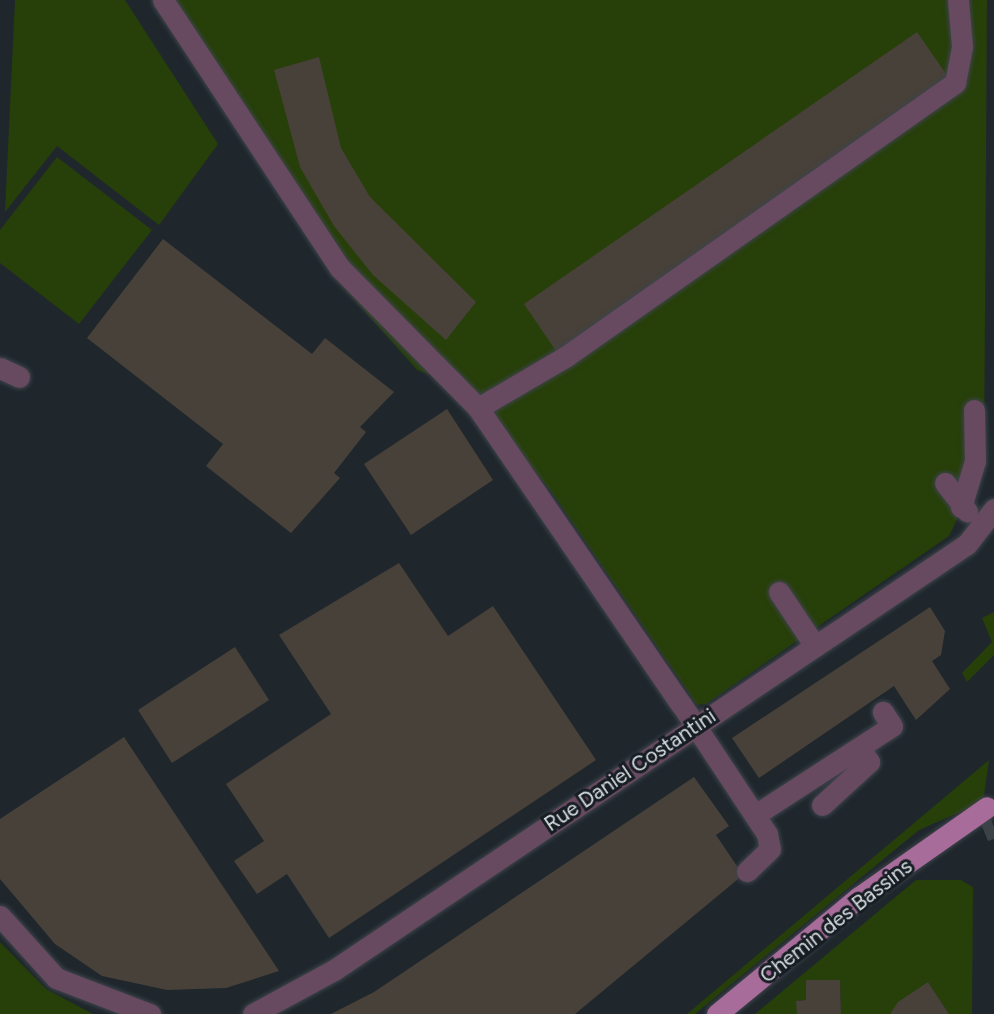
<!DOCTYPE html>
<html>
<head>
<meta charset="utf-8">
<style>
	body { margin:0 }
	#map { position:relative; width:994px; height:1014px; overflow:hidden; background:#1f272d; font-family:Figtree,sans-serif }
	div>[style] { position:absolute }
	.green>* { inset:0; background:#273f09 }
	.building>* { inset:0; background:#484139 }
	.major-tunnel>* { height:21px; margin-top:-10.5px; transform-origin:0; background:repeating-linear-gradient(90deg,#3b4248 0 21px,transparent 0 31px) }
	.roads { filter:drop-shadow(0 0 2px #3d444a) drop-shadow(0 0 2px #3d444a) }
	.minor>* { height:21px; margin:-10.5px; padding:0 10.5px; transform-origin:10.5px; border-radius:10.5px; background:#674a60 }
	.major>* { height:21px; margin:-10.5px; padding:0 10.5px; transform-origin:10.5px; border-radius:10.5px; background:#a86c9a }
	span { translate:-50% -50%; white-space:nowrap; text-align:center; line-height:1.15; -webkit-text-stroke:6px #161d23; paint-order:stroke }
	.street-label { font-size:21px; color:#d9dee2 }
</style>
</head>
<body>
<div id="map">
	<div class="green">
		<i style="clip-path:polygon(15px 0,125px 0,218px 144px,159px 225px,57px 146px,5px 212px)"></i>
		<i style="clip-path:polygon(152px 0,987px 0,984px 464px,949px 536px,706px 704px,697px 705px,553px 494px,470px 389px,417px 370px,334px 277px)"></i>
		<i style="clip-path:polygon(57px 157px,152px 230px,79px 324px,0 263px,0 230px)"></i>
		<i style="clip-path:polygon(994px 612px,994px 655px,967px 682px,962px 673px,992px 642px,982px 618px)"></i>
		<i style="clip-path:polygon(989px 760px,983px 802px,919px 830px,695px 1014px,687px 1014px)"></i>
		<i style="clip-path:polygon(916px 880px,961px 880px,973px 887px,972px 1014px,949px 1014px,928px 982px,890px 1014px,841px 1014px,840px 980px,806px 980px,806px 1000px,797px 1001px,797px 1014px,755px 1014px)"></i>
		<i style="clip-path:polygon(0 942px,46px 989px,93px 1014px,0 1014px)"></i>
	</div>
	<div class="building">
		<i style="clip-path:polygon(917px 32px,951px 81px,558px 354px,524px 304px)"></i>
		<i style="clip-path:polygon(319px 57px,341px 148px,370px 197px,476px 302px,446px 340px,373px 275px,334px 226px,300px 167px,274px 70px)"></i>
		<i style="clip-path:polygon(163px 239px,312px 354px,325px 338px,394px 392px,360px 427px,366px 432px,334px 473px,340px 478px,291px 533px,206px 466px,223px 444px,87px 338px)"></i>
		<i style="clip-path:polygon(447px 409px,493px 480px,411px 535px,364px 464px)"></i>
		<i style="clip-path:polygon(399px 563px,448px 636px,493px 606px,596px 760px,329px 938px,287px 874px,257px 894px,234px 861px,264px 841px,226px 784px,331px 714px,279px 635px)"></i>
		<i style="clip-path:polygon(930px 607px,945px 631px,941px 655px,932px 661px,950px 689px,916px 720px,894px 686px,759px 778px,732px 738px)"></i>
		<i style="clip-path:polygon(235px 647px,269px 700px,172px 763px,138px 710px)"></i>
		<i style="clip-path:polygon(124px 737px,279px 971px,226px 988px,167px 990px,102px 976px,55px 944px,0 879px,0 819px)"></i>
		<i style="clip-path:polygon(694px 777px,729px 826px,716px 835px,743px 875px,575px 1014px,331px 1014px,374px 992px)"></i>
		<i style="clip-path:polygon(806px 980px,840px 980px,841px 1014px,797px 1014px,796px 1001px,806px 1000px)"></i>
		<i style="clip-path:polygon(928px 982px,949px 1014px,890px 1014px,898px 1002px)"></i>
	</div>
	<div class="major-tunnel">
		<i style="left:984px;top:831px;width:11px;rotate:-22deg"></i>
	</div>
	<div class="roads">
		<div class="minor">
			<i style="left:163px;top:0;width:321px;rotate:56.6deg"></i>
			<i style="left:340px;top:268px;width:197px;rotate:45.4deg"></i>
			<i style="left:478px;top:408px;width:359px;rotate:55.6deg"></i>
			<i style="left:681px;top:704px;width:156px;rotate:56.5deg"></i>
			<i style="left:767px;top:834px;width:15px;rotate:79deg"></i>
			<i style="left:770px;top:849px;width:32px;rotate:136deg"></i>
			<i style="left:0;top:368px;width:21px;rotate:25deg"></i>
			<i style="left:478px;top:408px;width:101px;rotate:-30.4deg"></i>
			<i style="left:565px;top:357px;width:477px;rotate:-35.1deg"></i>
			<i style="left:955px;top:83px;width:38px;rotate:-79deg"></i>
			<i style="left:962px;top:46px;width:46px;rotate:-95deg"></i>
			<i style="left:945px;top:483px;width:36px;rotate:52deg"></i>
			<i style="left:961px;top:507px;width:48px;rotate:-73.1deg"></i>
			<i style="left:975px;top:461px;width:51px;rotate:-91.1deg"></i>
			<i style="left:779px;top:592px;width:65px;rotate:56.3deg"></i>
			<i style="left:822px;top:805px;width:64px;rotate:-42.5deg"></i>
			<i style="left:869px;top:762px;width:17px;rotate:-123deg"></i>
			<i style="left:755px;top:815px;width:163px;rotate:-33deg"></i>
			<i style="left:892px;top:726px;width:17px;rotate:-123deg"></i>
			<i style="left:0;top:916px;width:84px;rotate:47.9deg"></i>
			<i style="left:56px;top:978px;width:101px;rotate:21deg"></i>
			<i style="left:253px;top:1014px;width:92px;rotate:-28.5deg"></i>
			<i style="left:334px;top:970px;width:763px;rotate:-33.94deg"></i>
			<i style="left:967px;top:544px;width:44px;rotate:-52.4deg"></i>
		</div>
		<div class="major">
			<i style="left:717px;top:1014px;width:184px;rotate:-39.5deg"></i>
			<i style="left:859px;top:897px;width:156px;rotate:-35.1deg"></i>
		</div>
	</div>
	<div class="street-label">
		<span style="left:630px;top:770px;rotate:-34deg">Rue Daniel Costantini</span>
		<span style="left:836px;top:921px;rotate:-38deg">Chemin des Bassins</span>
	</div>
</div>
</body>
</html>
